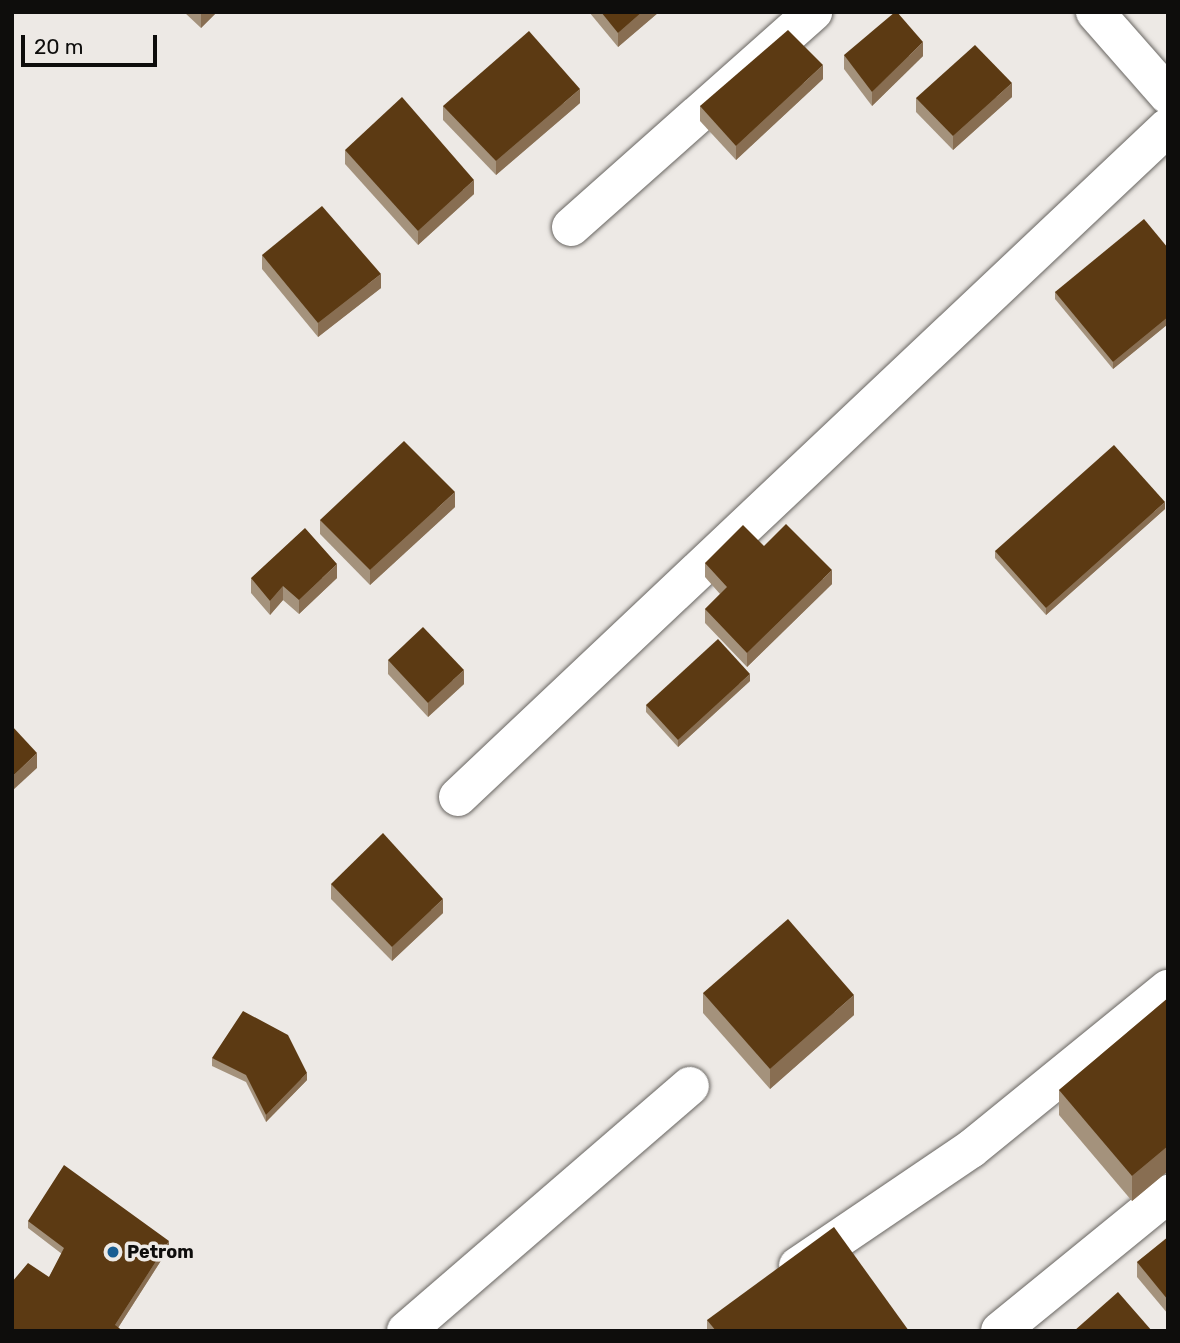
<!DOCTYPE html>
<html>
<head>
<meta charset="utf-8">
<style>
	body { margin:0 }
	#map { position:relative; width:1180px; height:1343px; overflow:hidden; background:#ede9e5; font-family:Rubik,sans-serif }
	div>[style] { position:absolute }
	.roads { filter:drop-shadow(0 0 2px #686561) drop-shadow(0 0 2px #686561) }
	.minor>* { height:38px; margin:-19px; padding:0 19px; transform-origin:19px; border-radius:19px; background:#fff }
	.wall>* { inset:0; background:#a4927c }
	.shaded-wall>* { inset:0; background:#886e52 }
	.building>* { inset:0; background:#5c3a13 }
	.dots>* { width:19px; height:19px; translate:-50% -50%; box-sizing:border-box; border:4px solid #ede9e5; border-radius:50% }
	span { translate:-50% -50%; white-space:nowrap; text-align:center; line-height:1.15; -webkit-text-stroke:7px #ede9e5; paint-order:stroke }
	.poi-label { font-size:18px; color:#0e0d0c; font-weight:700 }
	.left { translate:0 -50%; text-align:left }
	.frame { position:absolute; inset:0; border:14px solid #0e0d0c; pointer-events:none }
	.scale { position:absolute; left:21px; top:35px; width:136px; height:32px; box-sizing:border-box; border:4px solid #0e0d0c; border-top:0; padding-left:9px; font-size:21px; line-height:24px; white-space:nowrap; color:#0e0d0c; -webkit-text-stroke:5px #ede9e5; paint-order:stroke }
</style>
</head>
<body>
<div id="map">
	<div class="roads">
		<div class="minor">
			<i style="left:1095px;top:12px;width:111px;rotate:48.7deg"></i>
			<i style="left:571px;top:227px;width:324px;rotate:-41.6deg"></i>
			<i style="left:458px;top:797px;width:976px;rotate:-43.34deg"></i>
			<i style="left:798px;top:1266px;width:209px;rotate:-34.1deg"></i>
			<i style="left:971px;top:1149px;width:254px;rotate:-39.1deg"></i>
			<i style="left:406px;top:1331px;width:375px;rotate:-40.8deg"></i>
			<i style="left:1000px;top:1331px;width:217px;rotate:-39.2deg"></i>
		</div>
	</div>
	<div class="wall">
		<i style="clip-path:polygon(184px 12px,217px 12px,201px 28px)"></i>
		<i style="clip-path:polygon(589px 12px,659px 12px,618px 47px)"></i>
		<i style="clip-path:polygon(844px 55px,923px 56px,872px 106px,844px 69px)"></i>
		<i style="clip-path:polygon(823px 79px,736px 160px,700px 121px,700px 106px)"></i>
		<i style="clip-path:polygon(1012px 97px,953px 150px,916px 112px,916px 98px)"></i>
		<i style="clip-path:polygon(580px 103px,496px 175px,443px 120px,443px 106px)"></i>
		<i style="clip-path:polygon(345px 150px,474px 194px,418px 245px,345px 164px)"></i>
		<i style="clip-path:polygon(1168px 248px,1168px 324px,1113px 369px,1055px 299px,1055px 292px)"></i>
		<i style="clip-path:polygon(262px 255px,381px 288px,318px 337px,262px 269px)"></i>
		<i style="clip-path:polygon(455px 507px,370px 585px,320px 534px,320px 520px)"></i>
		<i style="clip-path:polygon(1165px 509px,1046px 615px,995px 558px,995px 551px)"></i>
		<i style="clip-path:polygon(764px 546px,832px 584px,747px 667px,705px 623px,705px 609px,720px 594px,705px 577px,705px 563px)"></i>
		<i style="clip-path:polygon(251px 578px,337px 578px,299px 614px,283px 600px,270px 615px,251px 593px)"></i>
		<i style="clip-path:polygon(388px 660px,464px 684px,428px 717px,388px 674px)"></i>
		<i style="clip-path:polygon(750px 681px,678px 747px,646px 712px,646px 705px)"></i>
		<i style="clip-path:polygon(331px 884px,443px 913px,392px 961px,331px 899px)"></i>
		<i style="clip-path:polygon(703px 993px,854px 1015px,770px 1089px,703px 1013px)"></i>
		<i style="clip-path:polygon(1168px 998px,1168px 1171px,1132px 1201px,1059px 1115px,1059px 1090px)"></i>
		<i style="clip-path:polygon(212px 1058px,307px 1080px,266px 1122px,246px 1082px,212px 1066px)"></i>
		<i style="clip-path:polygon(28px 1221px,169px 1248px,118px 1328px,49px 1277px,62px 1254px,28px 1228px)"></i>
		<i style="clip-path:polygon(1168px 1237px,1168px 1314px,1137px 1277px,1137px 1262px)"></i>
		<i style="clip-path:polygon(707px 1320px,909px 1331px,707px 1331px)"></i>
	</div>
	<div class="shaded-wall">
		<i style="clip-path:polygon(202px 12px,217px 12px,201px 28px,201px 14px)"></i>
		<i style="clip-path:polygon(642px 12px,659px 12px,618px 47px,618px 33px)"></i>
		<i style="clip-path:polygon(923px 42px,923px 56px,872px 106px,872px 92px)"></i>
		<i style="clip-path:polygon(823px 65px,823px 79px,736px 160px,736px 146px)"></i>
		<i style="clip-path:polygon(1012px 83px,1012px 97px,953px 150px,953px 136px)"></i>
		<i style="clip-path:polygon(580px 89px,580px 103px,496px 175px,496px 161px)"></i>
		<i style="clip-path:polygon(474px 180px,474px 194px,418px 245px,418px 231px)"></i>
		<i style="clip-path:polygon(381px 274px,381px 288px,318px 337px,318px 323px)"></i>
		<i style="clip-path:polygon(1168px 317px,1168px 324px,1113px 369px,1113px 362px)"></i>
		<i style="clip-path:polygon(455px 492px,455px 507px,370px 585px,370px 570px)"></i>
		<i style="clip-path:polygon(1165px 502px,1165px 509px,1046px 615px,1046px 608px)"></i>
		<i style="clip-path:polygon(337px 564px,337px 578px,299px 614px,299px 600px)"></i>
		<i style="clip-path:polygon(832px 570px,832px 584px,747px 667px,747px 653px)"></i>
		<i style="clip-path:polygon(283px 586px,283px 600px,270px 615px,270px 601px)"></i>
		<i style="clip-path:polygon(464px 670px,464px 684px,428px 717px,428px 703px)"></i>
		<i style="clip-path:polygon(750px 674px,750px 681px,678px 747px,678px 740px)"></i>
		<i style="clip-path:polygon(37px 753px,37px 768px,12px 791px,12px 777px)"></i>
		<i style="clip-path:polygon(443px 899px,443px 913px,392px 961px,392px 947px)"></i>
		<i style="clip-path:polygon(854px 995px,854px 1015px,770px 1089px,770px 1069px)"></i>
		<i style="clip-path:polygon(307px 1073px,307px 1080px,266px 1122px,266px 1115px)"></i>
		<i style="clip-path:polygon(1168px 1146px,1168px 1171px,1132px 1201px,1132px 1176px)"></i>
		<i style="clip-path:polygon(169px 1241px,169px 1248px,116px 1331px,115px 1325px)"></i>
	</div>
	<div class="building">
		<i style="clip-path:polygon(601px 12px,642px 12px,618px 33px)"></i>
		<i style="clip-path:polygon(895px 12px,897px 12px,923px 42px,872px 92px,844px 55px)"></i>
		<i style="clip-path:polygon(788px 30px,823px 65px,736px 146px,700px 106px)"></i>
		<i style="clip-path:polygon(529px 31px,580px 89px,496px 161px,443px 106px)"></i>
		<i style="clip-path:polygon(975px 45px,1012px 83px,953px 136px,916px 98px)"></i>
		<i style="clip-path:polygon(402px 97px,474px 180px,418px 231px,345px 150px)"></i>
		<i style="clip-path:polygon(322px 206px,381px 274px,318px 323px,262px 255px)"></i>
		<i style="clip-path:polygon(1144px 219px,1168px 248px,1168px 317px,1113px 362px,1055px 292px)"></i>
		<i style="clip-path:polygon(404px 441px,455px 492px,370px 570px,320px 520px)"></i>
		<i style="clip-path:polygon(1114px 445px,1165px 502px,1046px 608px,995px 551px)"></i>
		<i style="clip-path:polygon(786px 524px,832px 570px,747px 653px,705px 609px,727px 587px,705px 563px,743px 525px,764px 546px)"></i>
		<i style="clip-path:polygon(305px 528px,337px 564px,299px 600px,283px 586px,270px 601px,251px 578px)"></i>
		<i style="clip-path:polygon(423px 627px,464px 670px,428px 703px,388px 660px)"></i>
		<i style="clip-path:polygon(718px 639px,750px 674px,678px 740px,646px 705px)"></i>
		<i style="clip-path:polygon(12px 726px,37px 753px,12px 777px)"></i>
		<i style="clip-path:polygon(383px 833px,443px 899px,392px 947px,331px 884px)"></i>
		<i style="clip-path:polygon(788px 919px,854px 995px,770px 1069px,703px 993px)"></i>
		<i style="clip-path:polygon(1168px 998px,1168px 1146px,1132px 1176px,1059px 1090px)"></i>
		<i style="clip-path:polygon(243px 1011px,288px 1035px,307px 1073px,266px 1115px,246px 1075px,212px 1058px)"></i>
		<i style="clip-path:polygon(64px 1165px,169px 1241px,115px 1325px,123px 1331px,12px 1331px,12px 1282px,28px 1263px,49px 1277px,64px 1248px,28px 1221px)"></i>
		<i style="clip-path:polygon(834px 1227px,909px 1331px,716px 1331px,707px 1320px)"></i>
		<i style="clip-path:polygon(1168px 1237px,1168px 1300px,1137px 1262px)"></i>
		<i style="clip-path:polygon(1118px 1292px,1152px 1331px,1074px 1331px)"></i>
	</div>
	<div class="dots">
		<i style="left:113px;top:1252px;background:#185d92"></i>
	</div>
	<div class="poi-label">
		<span class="left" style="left:127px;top:1252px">Petrom</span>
	</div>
	<div class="frame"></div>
	<div class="scale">20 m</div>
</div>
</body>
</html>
